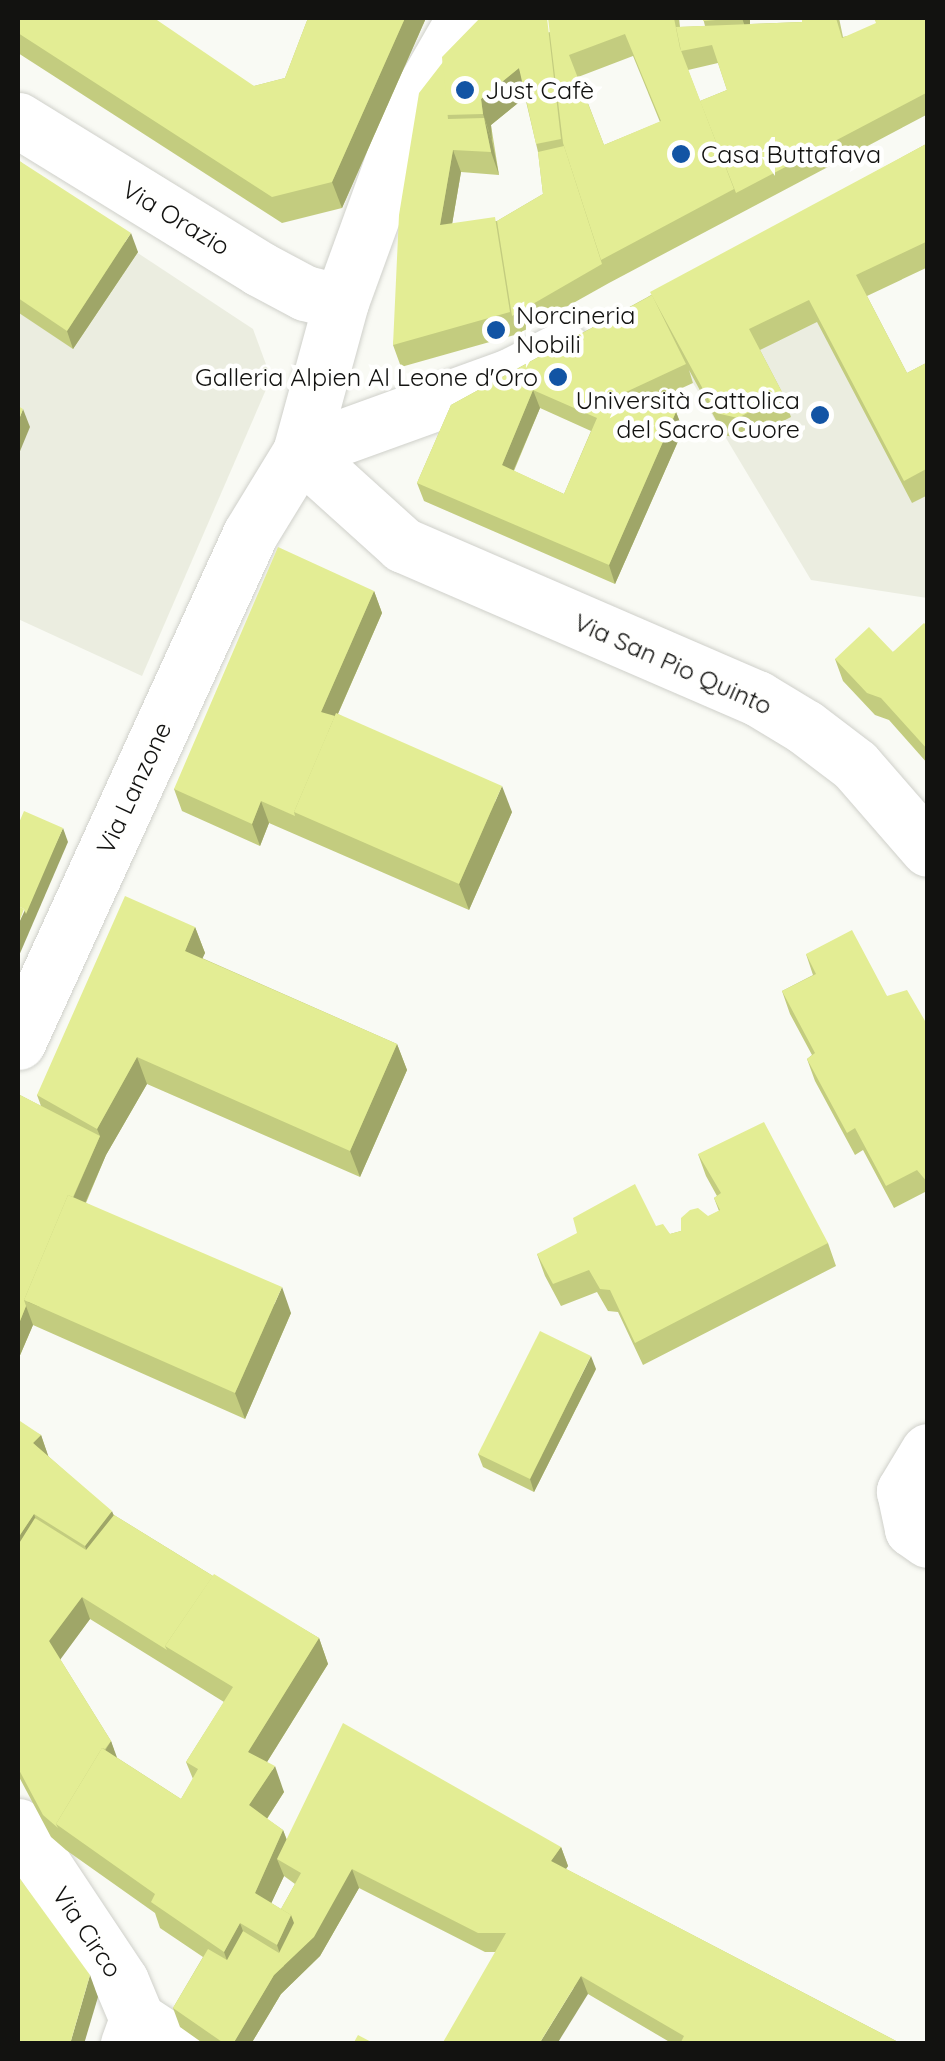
<!DOCTYPE html>
<html>
<head>
<meta charset="utf-8">
<style>
	body { margin:0 }
	#map { position:relative; width:945px; height:2061px; overflow:hidden; background:#f9faf4; font-family:Quicksand,sans-serif }
	div>[style] { position:absolute }
	.built>* { inset:0; background:#ebede0 }
	.roads { filter:drop-shadow(0 0 2px #cfd0ca) drop-shadow(0 0 2px #cfd0ca) }
	.minor>* { height:55px; margin:-27.5px; padding:0 27.5px; transform-origin:27.5px; border-radius:27.5px; background:#fff }
	.wall>* { inset:0; background:#c3cc7f }
	.shaded-wall>* { inset:0; background:#9fa668 }
	.building>* { inset:0; background:#e3ed94 }
	.dots>* { width:28px; height:28px; translate:-50% -50%; box-sizing:border-box; border:5px solid #fffffe; border-radius:50% }
	span { translate:-50% -50%; white-space:nowrap; text-align:center; line-height:1.15; -webkit-text-stroke:9px #fffffe; paint-order:stroke }
	.poi-label { font-size:25px; color:#121210 }
	.left { translate:0 -50%; text-align:left }
	.right { translate:-100% -50%; text-align:right }
	.street-label { font-size:25px; color:#121210 }
	.frame { position:absolute; inset:0; border:20px solid #121210; pointer-events:none }
</style>
</head>
<body>
<div id="map">
	<div class="built">
		<i style="clip-path:polygon(18px 174px,253px 329px,271px 378px,142px 676px,18px 619px)"></i>
		<i style="clip-path:polygon(826px 224px,915px 394px,927px 388px,927px 598px,811px 580px,693px 383px,658px 314px)"></i>
	</div>
	<div class="roads">
		<div class="minor">
			<i style="left:18px;top:120px;width:284px;rotate:31.6deg"></i>
			<i style="left:260px;top:269px;width:51px;rotate:28.1deg"></i>
			<i style="left:305px;top:293px;width:37px;rotate:14deg"></i>
			<i style="left:300px;top:452px;width:139px;rotate:42.1deg"></i>
			<i style="left:403px;top:545px;width:386px;rotate:23.4deg"></i>
			<i style="left:757px;top:698px;width:56px;rotate:31.1deg"></i>
			<i style="left:805px;top:727px;width:63px;rotate:37.2deg"></i>
			<i style="left:855px;top:765px;width:111px;rotate:49deg"></i>
			<i style="left:300px;top:452px;width:223px;rotate:-19.9deg"></i>
			<i style="left:510px;top:376px;width:59px;rotate:-27deg"></i>
			<i style="left:18px;top:1042px;width:558px;rotate:-65.45deg"></i>
			<i style="left:250px;top:534px;width:96px;rotate:-58.6deg"></i>
			<i style="left:300px;top:452px;width:156px;rotate:-74.7deg"></i>
			<i style="left:341px;top:302px;width:202px;rotate:-70deg"></i>
			<i style="left:410px;top:112px;width:108px;rotate:-60.1deg"></i>
			<i style="left:928px;top:1451px;width:47px;rotate:121deg"></i>
			<i style="left:904px;top:1491px;width:39px;rotate:78deg"></i>
			<i style="left:912px;top:1529px;width:19px;rotate:35deg"></i>
			<i style="left:18px;top:1826px;width:186px;rotate:56.4deg"></i>
			<i style="left:121px;top:1981px;width:41px;rotate:67.2deg"></i>
			<i style="left:137px;top:2019px;width:27px;rotate:110deg"></i>
			<i style="left:137px;top:2019px;width:45px;rotate:33.3deg"></i>
		</div>
	</div>
	<div class="wall">
		<i style="clip-path:polygon(18px 18px,254px 86px,285px 78px,308px 18px,426px 18px,342px 208px,282px 223px,18px 53px)"></i>
		<i style="clip-path:polygon(evenodd,600px 18px,679px 18px,680px 27px,705px 26px,703px 18px,750px 18px,750px 24px,802px 22px,802px 18px,840px 18px,839px 18px,843px 37px,928px 18px,928px 114px,609px 283px,518px 334px,401px 367px,393px 345px,443px 62px,600px 18px,633px 56px,660px 122px,604px 145px,578px 77px,633px 56px,600px 18px,718px 63px,727px 90px,700px 101px,688px 70px,718px 63px,600px 18px,525px 97px,538px 152px,543px 194px,497px 221px,452px 224px,461px 172px,499px 175px,491px 125px,525px 97px)"></i>
		<i style="clip-path:polygon(evenodd,928px 143px,928px 267px,867px 296px,907px 373px,928px 362px,928px 495px,912px 503px,817px 322px,760px 350px,783px 394px,791px 417px,746px 440px,724px 435px,689px 370px,693px 383px,636px 409px,676px 412px,683px 430px,615px 584px,424px 501px,417px 483px,451px 405px,928px 143px,540px 408px,591px 431px,564px 494px,514px 471px,540px 408px)"></i>
		<i style="clip-path:polygon(18px 160px,138px 252px,73px 349px,19px 313px,18px 317px)"></i>
		<i style="clip-path:polygon(374px 591px,382px 613px,338px 714px,512px 812px,469px 910px,269px 823px,260px 846px,182px 811px,174px 789px)"></i>
		<i style="clip-path:polygon(928px 627px,928px 764px,889px 720px,875px 715px,843px 681px,835px 659px,893px 652px)"></i>
		<i style="clip-path:polygon(195px 927px,205px 953px,202px 958px,397px 1044px,407px 1070px,360px 1177px,147px 1084px,106px 1155px,86px 1203px,291px 1313px,245px 1419px,33px 1325px,18px 1360px,18px 1094px,41px 1106px,37px 1095px)"></i>
		<i style="clip-path:polygon(806px 954px,887px 996px,928px 1026px,928px 1195px,925px 1192px,894px 1208px,863px 1150px,855px 1155px,815px 1081px,807px 1059px,812px 1055px,790px 1014px,782px 991px,813px 975px)"></i>
		<i style="clip-path:polygon(698px 1154px,828px 1243px,836px 1266px,643px 1365px,618px 1312px,608px 1311px,597px 1292px,561px 1306px,545px 1276px,537px 1254px,656px 1226px,670px 1234px,681px 1231px,719px 1211px,714px 1198px,717px 1196px,706px 1176px)"></i>
		<i style="clip-path:polygon(596px 1369px,534px 1492px,483px 1467px,478px 1454px)"></i>
		<i style="clip-path:polygon(evenodd,18px 1424px,41px 1435px,48px 1456px,114px 1515px,213px 1576px,319px 1638px,328px 1664px,267px 1762px,284px 1792px,267px 1819px,283px 1830px,287px 1840px,561px 1847px,568px 1866px,566px 1869px,902px 2044px,673px 2044px,588px 1994px,495px 1952px,485px 1952px,359px 1888px,320px 1956px,281px 1994px,251px 2044px,204px 2044px,180px 2027px,173px 2008px,203px 1957px,160px 1928px,155px 1913px,66px 1850px,51px 1837px,18px 1775px,18px 1424px,90px 1619px,224px 1702px,186px 1762px,193px 1779px,181px 1799px,116px 1757px,111px 1741px,60px 1659px,90px 1619px,18px 1424px,284px 1876px,295px 1884px,281px 1909px,271px 1903px,284px 1876px)"></i>
	</div>
	<div class="shaded-wall">
		<i style="clip-path:polygon(405px 18px,426px 18px,342px 208px,332px 182px)"></i>
		<i style="clip-path:polygon(742px 18px,750px 18px,750px 41px)"></i>
		<i style="clip-path:polygon(519px 68px,528px 95px,491px 125px,492px 141px,483px 114px,481px 99px)"></i>
		<i style="clip-path:polygon(484px 118px,492px 141px,499px 175px,491px 152px)"></i>
		<i style="clip-path:polygon(453px 150px,461px 172px,448px 248px,440px 225px)"></i>
		<i style="clip-path:polygon(131px 233px,138px 252px,73px 349px,67px 331px)"></i>
		<i style="clip-path:polygon(533px 390px,540px 408px,508px 483px,502px 465px)"></i>
		<i style="clip-path:polygon(23px 409px,30px 427px,18px 456px,18px 422px)"></i>
		<i style="clip-path:polygon(676px 412px,683px 430px,615px 584px,609px 565px)"></i>
		<i style="clip-path:polygon(374px 591px,382px 613px,329px 734px,321px 712px)"></i>
		<i style="clip-path:polygon(502px 786px,512px 812px,469px 910px,459px 884px)"></i>
		<i style="clip-path:polygon(261px 801px,269px 823px,260px 846px,252px 824px)"></i>
		<i style="clip-path:polygon(63px 828px,68px 842px,18px 958px,18px 925px)"></i>
		<i style="clip-path:polygon(195px 927px,205px 953px,194px 977px,185px 951px)"></i>
		<i style="clip-path:polygon(397px 1044px,407px 1070px,360px 1177px,350px 1151px)"></i>
		<i style="clip-path:polygon(137px 1057px,147px 1084px,106px 1155px,40px 1307px,28px 1302px,100px 1136px,97px 1129px)"></i>
		<i style="clip-path:polygon(282px 1287px,291px 1313px,245px 1419px,235px 1393px)"></i>
		<i style="clip-path:polygon(26px 1306px,33px 1325px,18px 1360px,18px 1326px)"></i>
		<i style="clip-path:polygon(591px 1356px,596px 1369px,534px 1492px,530px 1479px)"></i>
		<i style="clip-path:polygon(41px 1435px,50px 1461px,33px 1443px)"></i>
		<i style="clip-path:polygon(112px 1511px,122px 1537px,94px 1572px,85px 1546px)"></i>
		<i style="clip-path:polygon(34px 1514px,43px 1540px,18px 1566px,18px 1538px)"></i>
		<i style="clip-path:polygon(82px 1597px,90px 1619px,57px 1664px,49px 1641px)"></i>
		<i style="clip-path:polygon(319px 1638px,328px 1664px,257px 1778px,248px 1752px)"></i>
		<i style="clip-path:polygon(111px 1741px,119px 1763px,59px 1826px)"></i>
		<i style="clip-path:polygon(275px 1766px,284px 1792px,259px 1831px,249px 1805px)"></i>
		<i style="clip-path:polygon(283px 1830px,293px 1857px,277px 1859px,284px 1876px,264px 1919px,255px 1893px)"></i>
		<i style="clip-path:polygon(561px 1847px,568px 1866px,558px 1880px,551px 1861px)"></i>
		<i style="clip-path:polygon(352px 1869px,359px 1888px,320px 1956px,281px 1994px,251px 2044px,233px 2044px,274px 1975px,284px 1966px,277px 1945px,291px 1915px)"></i>
		<i style="clip-path:polygon(240px 1923px,250px 1950px,233px 1978px,224px 1952px)"></i>
		<i style="clip-path:polygon(90px 1975px,98px 1997px,84px 2044px,70px 2044px)"></i>
		<i style="clip-path:polygon(581px 1976px,588px 1994px,557px 2044px,539px 2044px)"></i>
	</div>
	<div class="building">
		<i style="clip-path:polygon(18px 18px,154px 18px,254px 86px,285px 78px,308px 18px,405px 18px,332px 182px,272px 197px,18px 33px)"></i>
		<i style="clip-path:polygon(480px 18px,547px 18px,561px 139px,536px 144px,519px 68px,481px 99px,483px 114px,446px 115px,442px 57px)"></i>
		<i style="clip-path:polygon(evenodd,548px 18px,674px 18px,680px 48px,734px 189px,601px 260px,563px 143px,548px 18px,625px 34px,661px 121px,604px 145px,569px 55px,625px 34px)"></i>
		<i style="clip-path:polygon(703px 18px,742px 18px,703px 21px)"></i>
		<i style="clip-path:polygon(802px 18px,836px 18px,842px 38px,876px 23px,874px 18px,928px 18px,928px 92px,736px 193px,700px 101px,727px 90px,712px 45px,681px 51px,676px 27px,802px 22px)"></i>
		<i style="clip-path:polygon(443px 62px,448px 119px,484px 118px,491px 152px,453px 150px,440px 225px,495px 217px,510px 312px,393px 345px,399px 215px,419px 93px)"></i>
		<i style="clip-path:polygon(928px 143px,928px 241px,856px 275px,907px 373px,928px 362px,928px 468px,904px 481px,809px 300px,749px 329px,783px 394px,738px 418px,716px 413px,650px 292px)"></i>
		<i style="clip-path:polygon(564px 146px,602px 264px,512px 316px,497px 221px,543px 194px,538px 152px)"></i>
		<i style="clip-path:polygon(18px 160px,131px 233px,67px 331px,18px 298px)"></i>
		<i style="clip-path:polygon(evenodd,652px 295px,686px 364px,613px 398px,619px 408px,676px 412px,609px 565px,417px 483px,451px 405px,652px 295px,533px 390px,597px 418px,564px 494px,502px 465px,533px 390px)"></i>
		<i style="clip-path:polygon(18px 406px,23px 409px,18px 422px)"></i>
		<i style="clip-path:polygon(278px 547px,374px 591px,321px 712px,335px 716px,294px 812px,295px 816px,261px 801px,252px 824px,174px 789px)"></i>
		<i style="clip-path:polygon(924px 623px,928px 627px,928px 750px,881px 698px,867px 693px,835px 659px,869px 627px,893px 652px)"></i>
		<i style="clip-path:polygon(336px 713px,502px 786px,459px 884px,294px 812px)"></i>
		<i style="clip-path:polygon(24px 811px,63px 828px,26px 914px,24px 909px,18px 906px,18px 825px)"></i>
		<i style="clip-path:polygon(125px 896px,195px 927px,185px 951px,397px 1044px,350px 1151px,137px 1057px,97px 1129px,37px 1095px)"></i>
		<i style="clip-path:polygon(18px 906px,24px 909px,18px 925px)"></i>
		<i style="clip-path:polygon(852px 930px,887px 996px,907px 990px,928px 1026px,928px 1183px,917px 1170px,886px 1186px,855px 1128px,847px 1133px,807px 1059px,815px 1053px,782px 991px,816px 974px,806px 954px)"></i>
		<i style="clip-path:polygon(18px 1094px,100px 1136px,73px 1197px,68px 1195px,24px 1300px,26px 1306px,18px 1326px)"></i>
		<i style="clip-path:polygon(764px 1122px,828px 1243px,635px 1343px,610px 1290px,600px 1289px,589px 1270px,553px 1284px,537px 1254px,577px 1233px,573px 1218px,635px 1184px,656px 1226px,663px 1224px,670px 1234px,681px 1231px,681px 1218px,690px 1210px,698px 1208px,708px 1216px,720px 1210px,714px 1198px,721px 1193px,698px 1154px)"></i>
		<i style="clip-path:polygon(68px 1195px,282px 1287px,235px 1393px,24px 1300px)"></i>
		<i style="clip-path:polygon(540px 1331px,591px 1356px,530px 1479px,478px 1454px)"></i>
		<i style="clip-path:polygon(20px 1421px,41px 1435px,33px 1443px,112px 1511px,85px 1546px,34px 1514px,18px 1538px,18px 1424px)"></i>
		<i style="clip-path:polygon(114px 1515px,213px 1576px,165px 1646px,167px 1650px,82px 1597px,49px 1641px,111px 1741px,105px 1749px,102px 1748px,56px 1824px,58px 1828px,43px 1815px,18px 1768px,18px 1545px,35px 1518px,86px 1550px)"></i>
		<i style="clip-path:polygon(214px 1574px,319px 1638px,248px 1752px,275px 1766px,249px 1805px,283px 1830px,255px 1893px,291px 1915px,277px 1945px,240px 1923px,224px 1952px,151px 1902px,155px 1894px,56px 1824px,102px 1748px,181px 1799px,198px 1769px,186px 1762px,233px 1687px,165px 1646px)"></i>
		<i style="clip-path:polygon(343px 1723px,561px 1847px,551px 1861px,902px 2044px,680px 2044px,684px 2036px,581px 1976px,539px 2044px,442px 2044px,506px 1933px,478px 1933px,352px 1869px,314px 1937px,274px 1975px,233px 2044px,225px 2044px,173px 2008px,208px 1949px,227px 1960px,243px 1931px,279px 1953px,294px 1923px,291px 1915px,281px 1909px,301px 1873px,277px 1859px)"></i>
		<i style="clip-path:polygon(18px 1876px,90px 1975px,70px 2044px,18px 2044px)"></i>
		<i style="clip-path:polygon(358px 2035px,375px 2044px,353px 2044px)"></i>
	</div>
	<div class="dots">
		<i style="left:465px;top:90px;background:#1254a4"></i>
		<i style="left:681px;top:154px;background:#1254a4"></i>
		<i style="left:496px;top:330px;background:#1254a4"></i>
		<i style="left:558px;top:377px;background:#1254a4"></i>
		<i style="left:820px;top:415px;background:#1254a4"></i>
	</div>
	<div class="poi-label">
		<span class="left" style="left:485px;top:90px">Just Cafè</span>
		<span class="left" style="left:701px;top:154px">Casa Buttafava</span>
		<span class="left" style="left:516px;top:330px">Norcineria<br>Nobili</span>
		<span class="right" style="left:538px;top:377px">Galleria Alpien Al Leone d'Oro</span>
		<span class="right" style="left:800px;top:415px">Università Cattolica<br>del Sacro Cuore</span>
	</div>
	<div class="street-label">
		<span style="left:176px;top:218px;rotate:31deg">Via Orazio</span>
		<span style="left:673px;top:664px;rotate:24deg">Via San Pio Quinto</span>
		<span style="left:134px;top:788px;rotate:-65deg">Via Lanzone</span>
		<span style="left:87px;top:1932px;rotate:56deg">Via Circo</span>
	</div>
	<div class="frame"></div>
</div>
</body>
</html>
